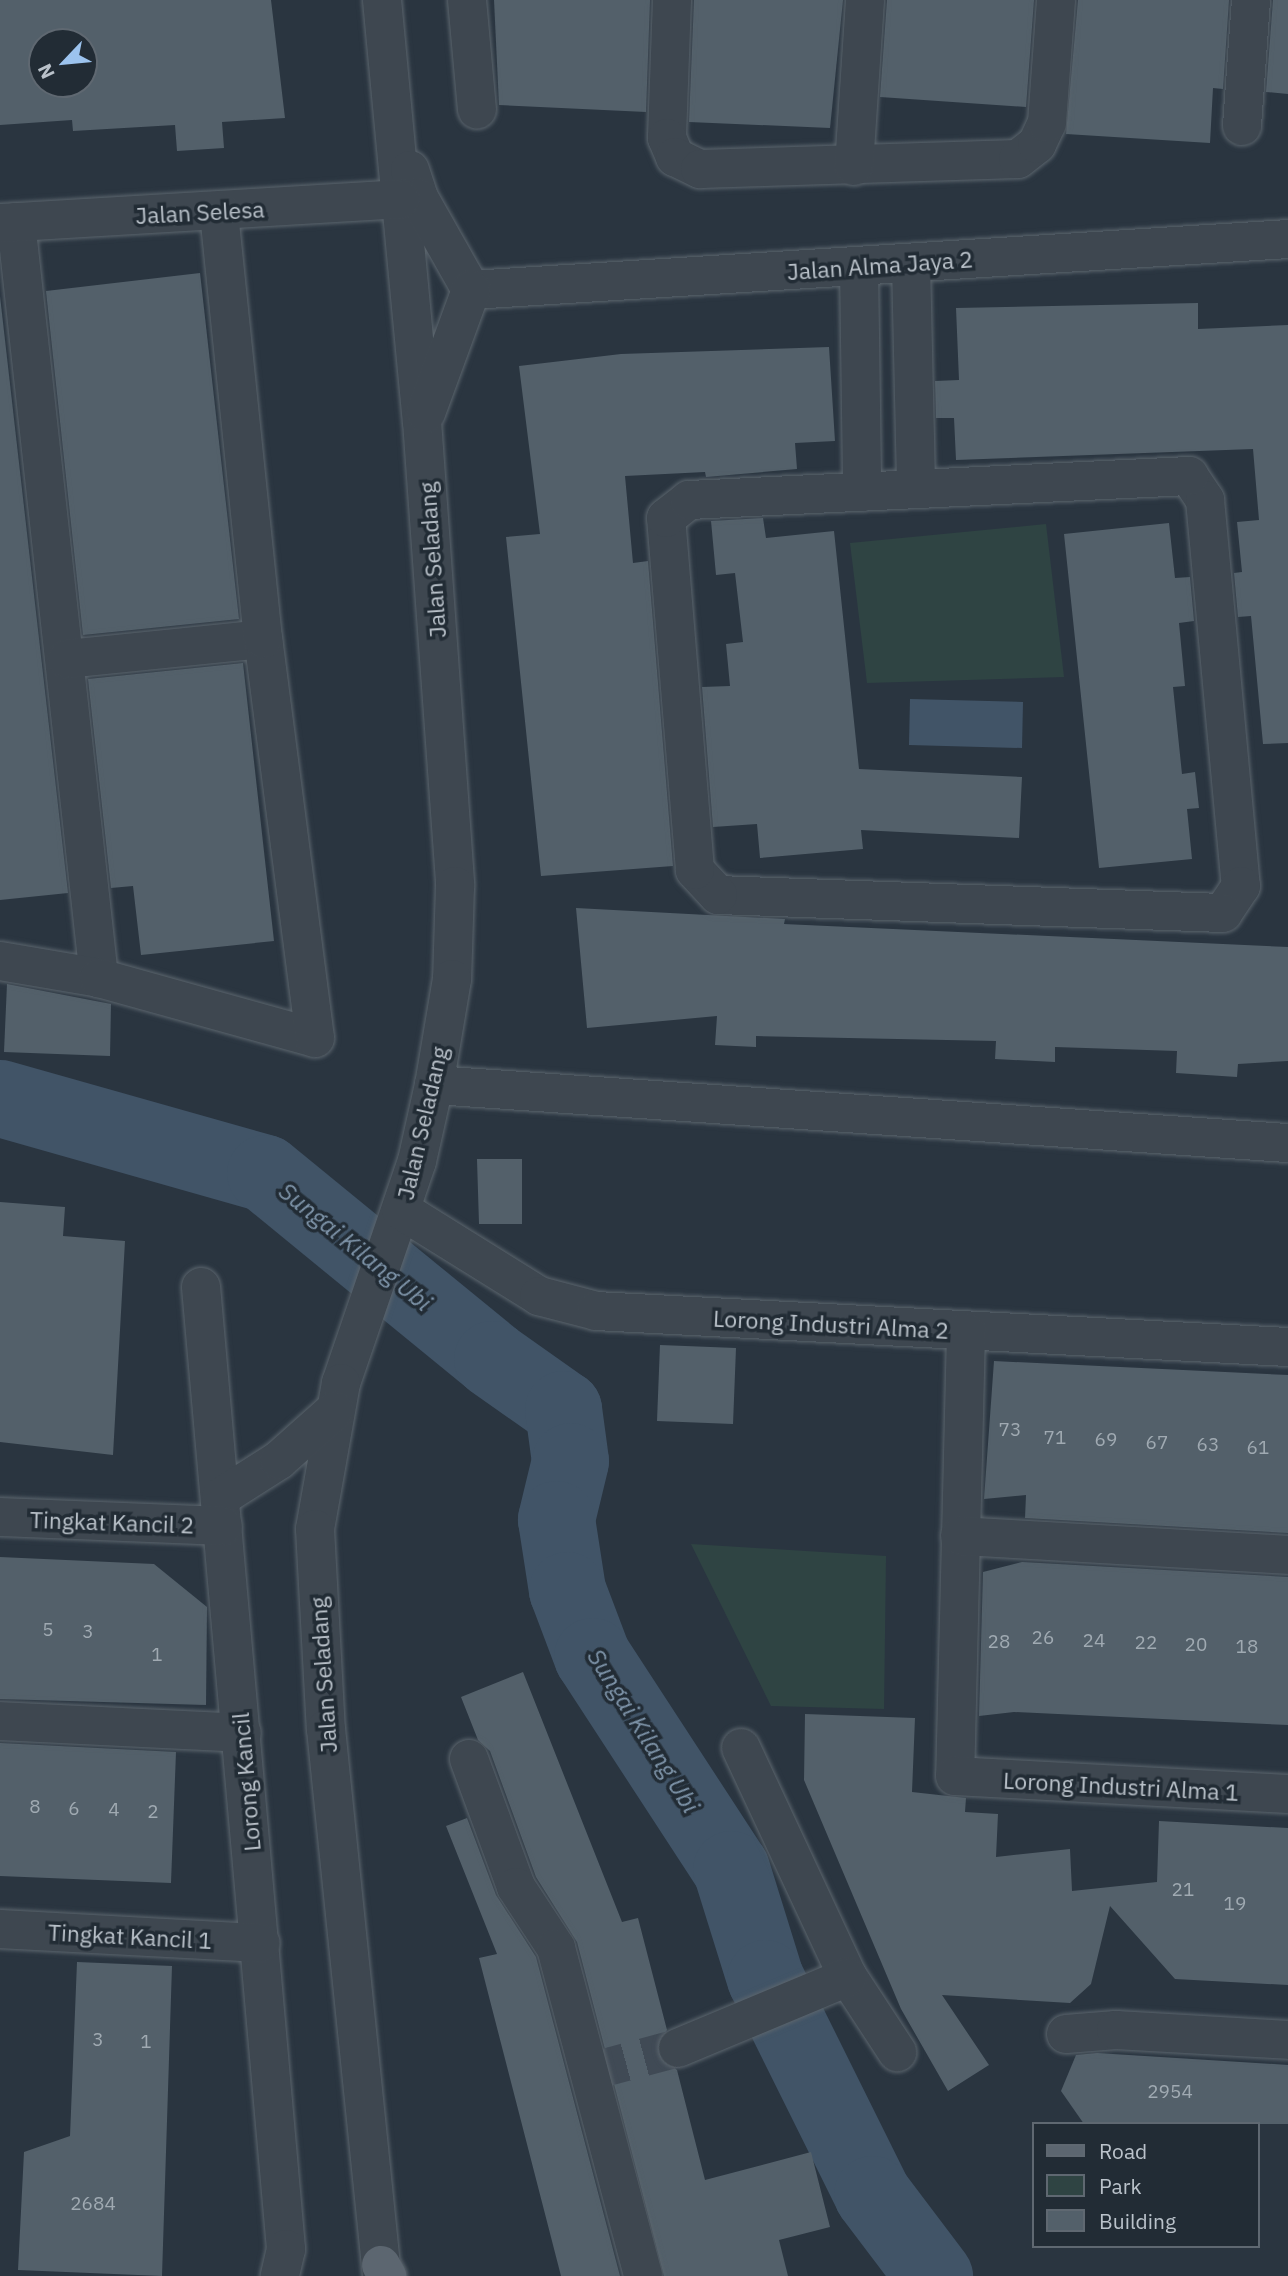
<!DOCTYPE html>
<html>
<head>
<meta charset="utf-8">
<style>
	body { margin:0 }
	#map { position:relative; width:1288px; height:2276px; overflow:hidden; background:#2a3540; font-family:"IBM Plex Sans",sans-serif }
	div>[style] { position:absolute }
	.green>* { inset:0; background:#2f4443 }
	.water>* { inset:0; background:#415467 }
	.river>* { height:77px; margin:-38.5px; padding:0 38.5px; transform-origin:38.5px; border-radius:38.5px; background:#415467 }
	.building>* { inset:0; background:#53606a }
	.minor-tunnel>* { height:38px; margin-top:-19px; transform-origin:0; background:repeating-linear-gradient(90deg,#404a55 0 38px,transparent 0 57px) }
	.roads { filter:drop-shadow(0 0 2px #5b656d) drop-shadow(0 0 2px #5b656d) }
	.minor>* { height:38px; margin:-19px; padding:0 19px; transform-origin:19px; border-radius:19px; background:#3e4750 }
	.major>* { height:38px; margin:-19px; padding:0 19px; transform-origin:19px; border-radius:19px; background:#5c6670 }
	span { translate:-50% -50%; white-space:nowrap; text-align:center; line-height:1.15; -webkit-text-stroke:7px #222c35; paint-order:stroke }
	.number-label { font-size:19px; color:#a0aab2 }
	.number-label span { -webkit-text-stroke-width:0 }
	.street-label { font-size:23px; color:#bac2ca }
	.water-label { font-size:24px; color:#7f95aa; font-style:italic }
	.legend { position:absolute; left:1032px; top:2122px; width:228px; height:126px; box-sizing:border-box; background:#222c35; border:2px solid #5f6871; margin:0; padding:9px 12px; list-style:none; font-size:21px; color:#bac2ca }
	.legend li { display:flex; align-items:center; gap:14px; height:35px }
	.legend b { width:35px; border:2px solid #5f6871 }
	.north { position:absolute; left:28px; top:28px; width:70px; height:70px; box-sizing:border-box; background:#222c35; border:2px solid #5f6871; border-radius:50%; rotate:244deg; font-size:19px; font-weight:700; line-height:28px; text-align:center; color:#bac2ca }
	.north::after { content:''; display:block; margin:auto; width:24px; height:32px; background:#9cc3ee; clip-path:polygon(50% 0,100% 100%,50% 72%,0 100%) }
</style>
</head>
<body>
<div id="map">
	<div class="green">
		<i style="clip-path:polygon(1046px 524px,1064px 677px,867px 683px,850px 543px)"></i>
		<i style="clip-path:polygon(691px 1544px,886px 1556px,884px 1709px,771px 1706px)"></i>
	</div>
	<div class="water">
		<i style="clip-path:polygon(910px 699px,1023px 702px,1022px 748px,909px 745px)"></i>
	</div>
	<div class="river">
		<i style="left:0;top:1098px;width:275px;rotate:15.8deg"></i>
		<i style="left:265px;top:1173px;width:293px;rotate:39.3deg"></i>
		<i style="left:492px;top:1359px;width:87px;rotate:35.2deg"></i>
		<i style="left:563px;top:1409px;width:52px;rotate:82.3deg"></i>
		<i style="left:570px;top:1461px;width:60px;rotate:103.6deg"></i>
		<i style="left:556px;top:1519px;width:72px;rotate:81.2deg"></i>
		<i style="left:567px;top:1590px;width:71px;rotate:69.3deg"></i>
		<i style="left:592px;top:1656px;width:254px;rotate:56.9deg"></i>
		<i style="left:731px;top:1869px;width:114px;rotate:72.7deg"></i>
		<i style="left:765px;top:1978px;width:241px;rotate:63.6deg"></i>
		<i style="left:872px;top:2194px;width:103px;rotate:52.9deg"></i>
	</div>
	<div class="building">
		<i style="clip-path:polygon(evenodd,0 0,271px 0,285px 118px,222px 122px,224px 148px,177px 151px,175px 125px,73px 131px,72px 120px,0 125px,0 0,42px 42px,84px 42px,84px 84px,42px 84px,42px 42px)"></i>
		<i style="clip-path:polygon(494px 0,650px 0,646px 112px,499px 105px)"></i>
		<i style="clip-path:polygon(694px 0,843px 0,830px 128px,689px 122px)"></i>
		<i style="clip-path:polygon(887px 0,1034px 0,1026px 107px,880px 97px)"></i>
		<i style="clip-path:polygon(1078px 0,1229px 0,1223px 89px,1213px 88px,1210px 143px,1066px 134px)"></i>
		<i style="clip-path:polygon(1273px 0,1288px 0,1288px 94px,1266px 92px)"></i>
		<i style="clip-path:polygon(200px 273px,239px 619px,83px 635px,46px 291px)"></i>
		<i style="clip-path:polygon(0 296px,68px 893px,0 900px)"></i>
		<i style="clip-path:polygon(1198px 303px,1198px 329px,1288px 325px,1288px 743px,1263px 744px,1251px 616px,1238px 617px,1234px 573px,1242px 572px,1237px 522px,1259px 520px,1253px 449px,956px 460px,954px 418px,936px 418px,935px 381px,959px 380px,956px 308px)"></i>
		<i style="clip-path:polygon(829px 347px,835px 441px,795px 443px,797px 469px,706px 477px,705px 472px,625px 476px,633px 563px,648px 561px,673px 866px,541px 876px,506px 537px,540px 534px,519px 366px,621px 354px)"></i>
		<i style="clip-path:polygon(763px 518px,766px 538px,834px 531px,859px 769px,1022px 777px,1019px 838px,861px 830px,863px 849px,760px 858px,757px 824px,713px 827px,702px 687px,730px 686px,726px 644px,743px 642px,735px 573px,716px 575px,711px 521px)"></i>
		<i style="clip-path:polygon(1169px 523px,1175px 578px,1190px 577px,1194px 621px,1179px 623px,1185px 686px,1173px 687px,1182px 774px,1195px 772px,1199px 808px,1187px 809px,1192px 859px,1099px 868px,1064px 534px)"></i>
		<i style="clip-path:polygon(243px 663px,274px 941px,141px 955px,133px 886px,111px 888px,88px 679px)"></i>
		<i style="clip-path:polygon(576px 908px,785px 919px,784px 924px,1288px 947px,1288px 1061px,1238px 1064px,1237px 1077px,1176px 1073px,1177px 1051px,1055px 1047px,1055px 1062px,995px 1059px,996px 1041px,756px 1036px,756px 1047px,715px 1045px,717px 1016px,587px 1028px)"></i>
		<i style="clip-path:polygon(7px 984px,111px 1004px,110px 1056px,4px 1052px)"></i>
		<i style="clip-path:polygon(477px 1159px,522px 1159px,522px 1224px,479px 1224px)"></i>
		<i style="clip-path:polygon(0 1202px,65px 1207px,63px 1236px,125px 1241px,113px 1455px,0 1442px)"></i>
		<i style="clip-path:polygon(660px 1345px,736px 1348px,733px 1424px,657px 1421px)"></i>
		<i style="clip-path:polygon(994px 1361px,1288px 1375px,1288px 1533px,1025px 1518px,1026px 1495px,984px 1499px)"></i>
		<i style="clip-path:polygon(0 1557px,154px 1564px,207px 1607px,206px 1705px,0 1699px)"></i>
		<i style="clip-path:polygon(1022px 1562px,1288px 1577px,1288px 1725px,1014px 1712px,979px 1716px,983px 1572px)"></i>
		<i style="clip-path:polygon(523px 1672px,622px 1922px,638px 1918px,667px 2030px,656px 2045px,658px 2056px,677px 2070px,705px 2180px,811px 2152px,830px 2227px,779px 2240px,788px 2276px,664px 2276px,577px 1942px,536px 1877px,490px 1751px,478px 1740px,461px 1697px)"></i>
		<i style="clip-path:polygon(805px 1714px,915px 1718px,912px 1792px,966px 1798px,965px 1812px,998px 1814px,996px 1857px,1070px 1849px,1072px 1891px,1157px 1882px,1159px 1821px,1288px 1828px,1288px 1985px,1175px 1979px,1110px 1906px,1091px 1984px,1070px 2003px,942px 1995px,989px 2065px,948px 2091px,901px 2009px,804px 1780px)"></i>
		<i style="clip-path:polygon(0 1743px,176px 1752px,171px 1883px,0 1876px)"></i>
		<i style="clip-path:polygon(467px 1818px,496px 1895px,536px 1957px,620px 2276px,561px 2276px,479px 1958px,497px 1954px,446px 1826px)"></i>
		<i style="clip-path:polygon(77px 1962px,172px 1966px,162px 2276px,18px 2270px,24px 2152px,70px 2136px)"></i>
		<i style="clip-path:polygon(1097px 2053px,1288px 2065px,1288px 2124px,1084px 2124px,1061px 2091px,1076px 2055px)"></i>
	</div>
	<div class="minor-tunnel">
		<i style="left:589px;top:2072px;width:92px;rotate:-15.1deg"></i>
	</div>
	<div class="roads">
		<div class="minor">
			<i style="left:382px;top:0;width:423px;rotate:84.6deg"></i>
			<i style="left:422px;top:421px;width:466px;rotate:85.9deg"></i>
			<i style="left:455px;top:886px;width:93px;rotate:91.8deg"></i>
			<i style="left:452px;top:979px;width:108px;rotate:99.6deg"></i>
			<i style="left:434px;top:1085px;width:78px;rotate:102.6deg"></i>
			<i style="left:417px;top:1161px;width:235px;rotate:108.9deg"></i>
			<i style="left:341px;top:1383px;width:148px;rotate:100.1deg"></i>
			<i style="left:315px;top:1529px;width:200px;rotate:86.9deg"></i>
			<i style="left:326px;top:1729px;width:550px;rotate:84.15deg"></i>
			<i style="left:467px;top:0;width:110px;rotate:84.8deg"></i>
			<i style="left:672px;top:0;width:138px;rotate:92.1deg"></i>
			<i style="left:667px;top:138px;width:21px;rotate:67deg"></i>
			<i style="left:675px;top:157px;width:28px;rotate:26deg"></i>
			<i style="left:700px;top:169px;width:318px;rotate:-1.8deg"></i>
			<i style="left:1018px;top:159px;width:24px;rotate:-38deg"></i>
			<i style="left:1037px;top:144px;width:23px;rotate:-65deg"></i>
			<i style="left:1047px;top:123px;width:123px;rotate:-85.8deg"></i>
			<i style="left:1242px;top:126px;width:126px;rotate:-85.9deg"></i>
			<i style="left:854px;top:166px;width:166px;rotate:-86.2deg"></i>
			<i style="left:410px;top:170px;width:29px;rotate:72deg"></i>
			<i style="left:419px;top:198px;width:106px;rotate:60.5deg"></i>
			<i style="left:16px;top:222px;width:761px;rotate:83.73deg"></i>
			<i style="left:0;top:223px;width:401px;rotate:-3.4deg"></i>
			<i style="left:911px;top:263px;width:226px;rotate:88.7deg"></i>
			<i style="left:859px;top:266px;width:226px;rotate:89.2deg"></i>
			<i style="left:471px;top:290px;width:819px;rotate:-3.57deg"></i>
			<i style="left:426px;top:413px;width:131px;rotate:-69.9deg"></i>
			<i style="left:1189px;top:476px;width:29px;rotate:56deg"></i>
			<i style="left:1205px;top:500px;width:388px;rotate:84.7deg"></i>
			<i style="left:1241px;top:886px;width:32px;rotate:124deg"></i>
			<i style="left:1223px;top:913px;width:505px;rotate:-177.96deg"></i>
			<i style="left:718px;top:895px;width:34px;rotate:-133deg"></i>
			<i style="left:695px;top:870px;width:353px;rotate:-94.7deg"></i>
			<i style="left:666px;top:518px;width:29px;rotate:-38deg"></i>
			<i style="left:689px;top:500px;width:501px;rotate:-2.75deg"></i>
			<i style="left:67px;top:659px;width:197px;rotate:-5.8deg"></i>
			<i style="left:0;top:961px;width:100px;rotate:9.7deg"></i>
			<i style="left:99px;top:978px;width:224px;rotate:15.5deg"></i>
			<i style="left:315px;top:1038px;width:402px;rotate:-97.4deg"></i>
			<i style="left:263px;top:639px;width:429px;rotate:-95.9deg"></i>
			<i style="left:434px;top:1085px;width:856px;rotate:3.89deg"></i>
			<i style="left:401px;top:1210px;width:163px;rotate:31.9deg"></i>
			<i style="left:539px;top:1296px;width:59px;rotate:14.7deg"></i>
			<i style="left:596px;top:1311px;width:693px;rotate:2.98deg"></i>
			<i style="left:201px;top:1287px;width:966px;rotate:84.95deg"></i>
			<i style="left:286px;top:2249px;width:28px;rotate:103deg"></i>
			<i style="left:966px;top:1332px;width:444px;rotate:91.4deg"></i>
			<i style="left:955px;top:1776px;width:333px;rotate:3.1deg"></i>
			<i style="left:221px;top:1497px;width:69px;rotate:-32.5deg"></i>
			<i style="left:279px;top:1460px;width:74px;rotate:-41.7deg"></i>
			<i style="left:0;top:1517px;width:223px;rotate:2.3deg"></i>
			<i style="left:960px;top:1536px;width:329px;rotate:3.3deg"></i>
			<i style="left:0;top:1721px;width:242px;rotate:2.8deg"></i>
			<i style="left:741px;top:1748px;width:253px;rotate:65deg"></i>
			<i style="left:848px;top:1977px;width:90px;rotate:56.8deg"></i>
			<i style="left:469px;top:1759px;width:136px;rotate:69.8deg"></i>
			<i style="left:516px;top:1887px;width:73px;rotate:56.7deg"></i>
			<i style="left:556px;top:1948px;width:339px;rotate:75.1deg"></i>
			<i style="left:0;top:1929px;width:261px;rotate:3.1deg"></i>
			<i style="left:1066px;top:2034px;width:50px;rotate:-4.6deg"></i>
			<i style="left:1116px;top:2030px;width:172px;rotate:3.3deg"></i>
			<i style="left:678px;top:2048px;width:184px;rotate:-22.7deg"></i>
		</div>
		<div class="major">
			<i style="left:381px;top:2265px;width:13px;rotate:61deg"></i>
		</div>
	</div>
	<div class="number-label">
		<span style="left:1010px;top:1430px">73</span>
		<span style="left:1055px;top:1438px">71</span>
		<span style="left:1106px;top:1440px">69</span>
		<span style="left:1157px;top:1443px">67</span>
		<span style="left:1208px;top:1445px">63</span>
		<span style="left:1258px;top:1448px">61</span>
		<span style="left:48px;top:1630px">5</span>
		<span style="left:88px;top:1632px">3</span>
		<span style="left:1043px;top:1638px">26</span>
		<span style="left:1094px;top:1641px">24</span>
		<span style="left:999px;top:1642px">28</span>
		<span style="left:1146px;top:1643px">22</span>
		<span style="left:1196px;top:1645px">20</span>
		<span style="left:1247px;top:1647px">18</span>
		<span style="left:157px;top:1655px">1</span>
		<span style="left:35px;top:1807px">8</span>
		<span style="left:74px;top:1809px">6</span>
		<span style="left:114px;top:1810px">4</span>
		<span style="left:153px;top:1812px">2</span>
		<span style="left:1183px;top:1890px">21</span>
		<span style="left:1235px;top:1904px">19</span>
		<span style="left:98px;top:2040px">3</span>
		<span style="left:146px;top:2042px">1</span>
		<span style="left:1170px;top:2092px">2954</span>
		<span style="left:93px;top:2204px">2684</span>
	</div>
	<div class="street-label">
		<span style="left:200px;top:212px;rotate:-3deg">Jalan Selesa</span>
		<span style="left:880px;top:265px;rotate:-4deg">Jalan Alma Jaya 2</span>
		<span style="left:432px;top:560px;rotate:-94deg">Jalan Seladang</span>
		<span style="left:422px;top:1123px;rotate:-77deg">Jalan Seladang</span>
		<span style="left:831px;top:1324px;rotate:3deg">Lorong Industri Alma 2</span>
		<span style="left:112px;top:1522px;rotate:2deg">Tingkat Kancil 2</span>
		<span style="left:323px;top:1675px;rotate:-94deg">Jalan Seladang</span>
		<span style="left:246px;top:1782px;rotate:-95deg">Lorong Kancil</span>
		<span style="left:1121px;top:1786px;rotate:3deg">Lorong Industri Alma 1</span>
		<span style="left:130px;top:1936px;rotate:3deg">Tingkat Kancil 1</span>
	</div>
	<div class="water-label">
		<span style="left:355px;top:1247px;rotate:39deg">Sungai Kilang Ubi</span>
		<span style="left:643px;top:1731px;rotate:58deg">Sungai Kilang Ubi</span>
	</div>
	<ul class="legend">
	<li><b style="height:9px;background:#5c6670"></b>Road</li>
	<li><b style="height:19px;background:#2f4443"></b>Park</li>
	<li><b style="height:19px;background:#53606a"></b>Building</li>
	</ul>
	<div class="north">N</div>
</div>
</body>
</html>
